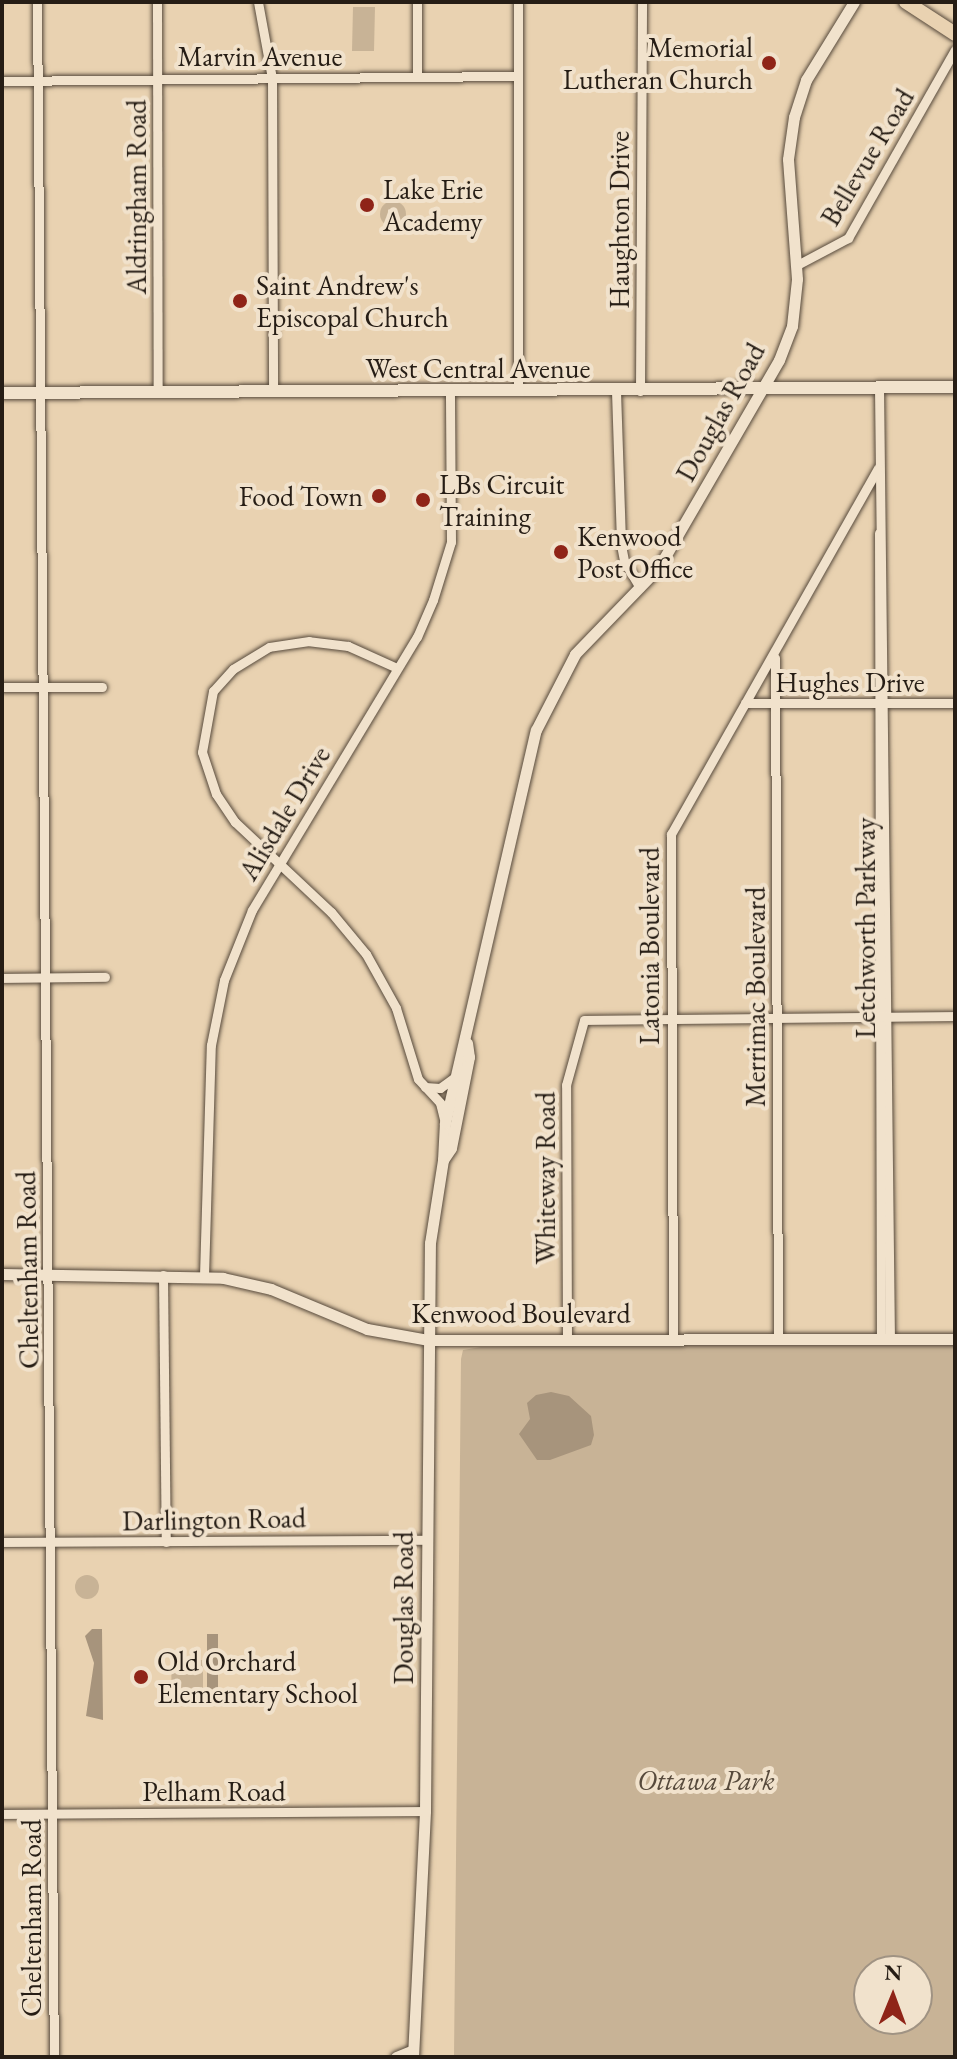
<!DOCTYPE html>
<html>
<head>
<meta charset="utf-8">
<style>
	body { margin:0 }
	#map { position:relative; width:957px; height:2059px; overflow:hidden; background:#e9d2b1; font-family:"EB Garamond",serif }
	div>[style] { position:absolute }
	.green>* { inset:0; background:#c8b396 }
	.round { border-radius:50% }
	.water>* { inset:0; background:#a7947c }
	.roads { filter:drop-shadow(0 0 2px #574a3c) drop-shadow(0 0 2px #574a3c) }
	.minor>* { height:9px; margin:-4.5px; padding:0 4.5px; transform-origin:4.5px; border-radius:4.5px; background:#f1e2cc }
	.tertiary>* { height:11px; margin:-5.5px; padding:0 5.5px; transform-origin:5.5px; border-radius:5.5px; background:#f1e2cc }
	.secondary>* { height:12px; margin:-6px; padding:0 6px; transform-origin:6px; border-radius:6px; background:#f1e2cc }
	.primary>* { height:14px; margin:-7px; padding:0 7px; transform-origin:7px; border-radius:7px; background:#e9d2b1 }
	.dots>* { width:22px; height:22px; translate:-50% -50%; box-sizing:border-box; border:4px solid #f1e2cc; border-radius:50% }
	span { translate:-50% -50%; white-space:nowrap; text-align:center; line-height:1.15; -webkit-text-stroke:8px #f1e2cc; paint-order:stroke }
	.poi-label { font-size:28px; color:#261d15 }
	.right { translate:-100% -50%; text-align:right }
	.left { translate:0 -50%; text-align:left }
	.street-label { font-size:28px; color:#261d15 }
	.park-label { font-size:28px; color:#574a3c; font-style:italic }
	.frame { position:absolute; inset:0; border:4px solid #261d15; pointer-events:none }
	.north { position:absolute; left:853px; top:1955px; width:80px; height:80px; box-sizing:border-box; background:#f1e2cc; border:2px solid #a09383; border-radius:50%; rotate:1deg; font-size:22px; font-weight:700; line-height:32px; text-align:center; color:#261d15 }
	.north::after { content:''; display:block; margin:auto; width:28px; height:36px; background:#8f2418; clip-path:polygon(50% 0,100% 100%,50% 72%,0 100%) }
</style>
</head>
<body>
<div id="map">
	<div class="green">
		<i style="clip-path:polygon(353px 7px,375px 7px,374px 51px,352px 51px)"></i>
		<i class="round" style="left:380px;top:201px;width:26px;height:26px"></i>
		<i style="clip-path:polygon(evenodd,626px 1344px,955px 1344px,955px 2057px,454px 2057px,461px 1359px,463px 1350px,481px 1347px,626px 1344px,869px 1971px,917px 1971px,917px 2019px,869px 2019px,869px 1971px)"></i>
		<i class="round" style="left:75px;top:1575px;width:24px;height:24px"></i>
		<i style="clip-path:polygon(171px 1660px,203px 1660px,203px 1702px,172px 1702px)"></i>
	</div>
	<div class="water">
		<i style="clip-path:polygon(551px 1392px,569px 1396px,591px 1416px,594px 1435px,591px 1445px,550px 1460px,537px 1460px,519px 1434px,530px 1419px,527px 1403px,536px 1395px)"></i>
		<i style="clip-path:polygon(92px 1629px,102px 1629px,103px 1720px,86px 1716px,94px 1663px,85px 1636px)"></i>
		<i style="clip-path:polygon(207px 1634px,218px 1634px,218px 1702px,207px 1702px)"></i>
	</div>
	<div class="roads">
		<div class="minor">
			<i style="left:37px;top:2px;width:2055px;rotate:89.53deg"></i>
			<i style="left:157px;top:2px;width:389px;rotate:89.9deg"></i>
			<i style="left:258px;top:2px;width:77px;rotate:79.6deg"></i>
			<i style="left:272px;top:78px;width:313px;rotate:89.8deg"></i>
			<i style="left:417px;top:77px;width:75px;rotate:-90deg"></i>
			<i style="left:2px;top:81px;width:516px;rotate:-0.56deg"></i>
			<i style="left:797px;top:265px;width:58px;rotate:-27.9deg"></i>
			<i style="left:848px;top:238px;width:216px;rotate:-60.4deg"></i>
			<i style="left:879px;top:387px;width:952px;rotate:89.34deg"></i>
			<i style="left:518px;top:391px;width:389px;rotate:-90deg"></i>
			<i style="left:616px;top:391px;width:154px;rotate:88.1deg"></i>
			<i style="left:621px;top:545px;width:16px;rotate:79deg"></i>
			<i style="left:624px;top:561px;width:31px;rotate:59deg"></i>
			<i style="left:640px;top:391px;width:389px;rotate:-89.7deg"></i>
			<i style="left:879px;top:533px;width:806px;rotate:89.86deg"></i>
			<i style="left:775px;top:658px;width:681px;rotate:89.75deg"></i>
			<i style="left:397px;top:668px;width:54px;rotate:-155.8deg"></i>
			<i style="left:348px;top:646px;width:39px;rotate:-173deg"></i>
			<i style="left:309px;top:641px;width:40px;rotate:171.5deg"></i>
			<i style="left:269px;top:647px;width:42px;rotate:148.6deg"></i>
			<i style="left:233px;top:669px;width:30px;rotate:132deg"></i>
			<i style="left:213px;top:691px;width:62px;rotate:100.2deg"></i>
			<i style="left:202px;top:752px;width:44px;rotate:71.6deg"></i>
			<i style="left:216px;top:794px;width:34px;rotate:56deg"></i>
			<i style="left:235px;top:822px;width:132px;rotate:43.2deg"></i>
			<i style="left:331px;top:912px;width:55px;rotate:50.2deg"></i>
			<i style="left:366px;top:954px;width:62px;rotate:60.9deg"></i>
			<i style="left:396px;top:1008px;width:74px;rotate:72.8deg"></i>
			<i style="left:418px;top:1079px;width:33px;rotate:47deg"></i>
			<i style="left:440px;top:1103px;width:21px;rotate:76deg"></i>
			<i style="left:2px;top:687px;width:100px"></i>
			<i style="left:745px;top:703px;width:210px"></i>
			<i style="left:2px;top:978px;width:103px;rotate:-0.6deg"></i>
			<i style="left:425px;top:1087px;width:15px;rotate:4deg"></i>
			<i style="left:440px;top:1088px;width:17px;rotate:-36deg"></i>
			<i style="left:163px;top:1275px;width:267px;rotate:89.4deg"></i>
			<i style="left:204px;top:1276px;width:231px;rotate:-88.3deg"></i>
			<i style="left:211px;top:1045px;width:66px;rotate:-78.7deg"></i>
			<i style="left:224px;top:980px;width:75px;rotate:-68.2deg"></i>
			<i style="left:252px;top:910px;width:319px;rotate:-58.9deg"></i>
			<i style="left:417px;top:637px;width:40px;rotate:-66.6deg"></i>
			<i style="left:433px;top:600px;width:61px;rotate:-72.8deg"></i>
			<i style="left:451px;top:542px;width:151px;rotate:-90.4deg"></i>
			<i style="left:567px;top:1338px;width:253px;rotate:-90.2deg"></i>
			<i style="left:566px;top:1085px;width:67px;rotate:-74.5deg"></i>
			<i style="left:584px;top:1020px;width:371px;rotate:-0.6deg"></i>
			<i style="left:673px;top:1338px;width:504px;rotate:-90.23deg"></i>
			<i style="left:671px;top:834px;width:420px;rotate:-60.5deg"></i>
			<i style="left:2px;top:1542px;width:425px;rotate:-0.3deg"></i>
			<i style="left:2px;top:1814px;width:423px;rotate:-0.4deg"></i>
		</div>
		<div class="tertiary">
			<i style="left:443px;top:1160px;width:37px;rotate:-87deg"></i>
			<i style="left:445px;top:1123px;width:403px;rotate:-77deg"></i>
			<i style="left:536px;top:730px;width:85px;rotate:-62.8deg"></i>
			<i style="left:575px;top:654px;width:121px;rotate:-46deg"></i>
			<i style="left:659px;top:567px;width:239px;rotate:-59.9deg"></i>
			<i style="left:779px;top:360px;width:36px;rotate:-69deg"></i>
			<i style="left:792px;top:326px;width:47px;rotate:-83.9deg"></i>
			<i style="left:797px;top:279px;width:120px;rotate:-94.3deg"></i>
			<i style="left:788px;top:159px;width:42px;rotate:-81.9deg"></i>
			<i style="left:794px;top:117px;width:39px;rotate:-72deg"></i>
			<i style="left:806px;top:80px;width:92px;rotate:-58.4deg"></i>
			<i style="left:2px;top:1274px;width:221px;rotate:1deg"></i>
			<i style="left:223px;top:1278px;width:49px;rotate:12.9deg"></i>
			<i style="left:271px;top:1289px;width:104px;rotate:22.6deg"></i>
			<i style="left:367px;top:1329px;width:63px;rotate:10.1deg"></i>
			<i style="left:429px;top:1340px;width:526px;rotate:-0.11deg"></i>
			<i style="left:396px;top:2057px;width:18px;rotate:-22deg"></i>
			<i style="left:413px;top:2057px;width:246px;rotate:-87.2deg"></i>
			<i style="left:425px;top:1811px;width:568px;rotate:-89.5deg"></i>
			<i style="left:430px;top:1243px;width:84px;rotate:-81.1deg"></i>
			<i style="left:443px;top:1160px;width:14px;rotate:-56deg"></i>
			<i style="left:451px;top:1148px;width:93px;rotate:-78.8deg"></i>
			<i style="left:469px;top:1057px;width:14px;rotate:-98deg"></i>
		</div>
		<div class="secondary">
			<i style="left:2px;top:393px;width:953px;rotate:-0.36deg"></i>
		</div>
		<div class="primary">
			<i style="left:906px;top:2px;width:59px;rotate:33.1deg"></i>
		</div>
	</div>
	<div class="dots">
		<i style="left:769px;top:63px;background:#8f2418"></i>
		<i style="left:367px;top:205px;background:#8f2418"></i>
		<i style="left:240px;top:301px;background:#8f2418"></i>
		<i style="left:379px;top:496px;background:#8f2418"></i>
		<i style="left:423px;top:500px;background:#8f2418"></i>
		<i style="left:561px;top:552px;background:#8f2418"></i>
		<i style="left:141px;top:1677px;background:#8f2418"></i>
	</div>
	<div class="poi-label">
		<span class="right" style="left:753px;top:63px">Memorial<br>Lutheran Church</span>
		<span class="left" style="left:383px;top:205px">Lake Erie<br>Academy</span>
		<span class="left" style="left:256px;top:301px">Saint Andrew's<br>Episcopal Church</span>
		<span class="left" style="left:439px;top:500px">LBs Circuit<br>Training</span>
		<span class="right" style="left:363px;top:496px">Food Town</span>
		<span class="left" style="left:577px;top:552px">Kenwood<br>Post Office</span>
		<span class="left" style="left:157px;top:1677px">Old Orchard<br>Elementary School</span>
	</div>
	<div class="street-label">
		<span style="left:260px;top:56px">Marvin Avenue</span>
		<span style="left:867px;top:157px;rotate:-59deg">Bellevue Road</span>
		<span style="left:136px;top:197px;rotate:-90deg">Aldringham Road</span>
		<span style="left:619px;top:220px;rotate:-90deg">Haughton Drive</span>
		<span style="left:478px;top:368px">West Central Avenue</span>
		<span style="left:720px;top:412px;rotate:-61deg">Douglas Road</span>
		<span style="left:850px;top:682px">Hughes Drive</span>
		<span style="left:284px;top:813px;rotate:-59deg">Alisdale Drive</span>
		<span style="left:865px;top:928px;rotate:-90deg">Letchworth Parkway</span>
		<span style="left:649px;top:946px;rotate:-90deg">Latonia Boulevard</span>
		<span style="left:755px;top:997px;rotate:-90deg">Merrimac Boulevard</span>
		<span style="left:545px;top:1178px;rotate:-90deg">Whiteway Road</span>
		<span style="left:27px;top:1270px;rotate:-91deg">Cheltenham Road</span>
		<span style="left:521px;top:1313px">Kenwood Boulevard</span>
		<span style="left:214px;top:1519px;rotate:-1deg">Darlington Road</span>
		<span style="left:403px;top:1608px;rotate:-90deg">Douglas Road</span>
		<span style="left:214px;top:1791px">Pelham Road</span>
		<span style="left:31px;top:1918px;rotate:-90deg">Cheltenham Road</span>
	</div>
	<div class="park-label">
		<span style="left:706px;top:1780px">Ottawa Park</span>
	</div>
	<div class="frame"></div>
	<div class="north">N</div>
</div>
</body>
</html>
